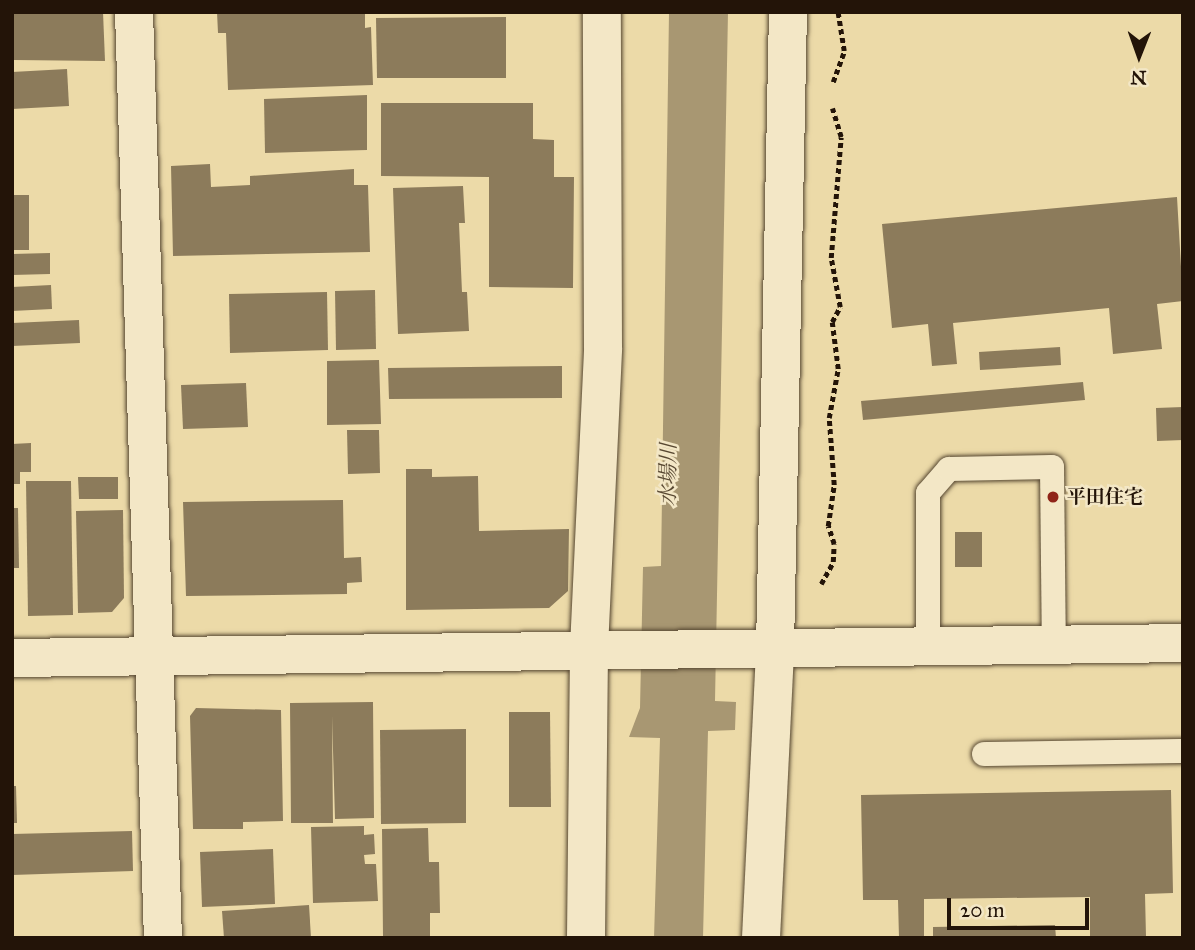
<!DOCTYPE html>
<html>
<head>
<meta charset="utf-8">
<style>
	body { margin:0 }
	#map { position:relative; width:1195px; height:950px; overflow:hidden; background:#ecdaa8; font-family:"IM FELL Great Primer","Noto Serif JP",serif }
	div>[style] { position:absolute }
	.water>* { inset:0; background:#a89772 }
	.building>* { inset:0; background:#8c7b5b }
	.path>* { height:4.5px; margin-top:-2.25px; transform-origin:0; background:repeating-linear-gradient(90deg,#231408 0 5px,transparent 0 8.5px) }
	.roads { filter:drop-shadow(0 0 2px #554630) drop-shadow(0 0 2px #554630) }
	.lane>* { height:24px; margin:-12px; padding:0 12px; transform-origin:12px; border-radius:12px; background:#f3e7c6 }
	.street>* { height:38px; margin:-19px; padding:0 19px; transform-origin:19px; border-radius:19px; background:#f3e7c6 }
	.secondary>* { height:38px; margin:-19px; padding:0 19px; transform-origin:19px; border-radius:19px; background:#f3e7c6 }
	.dots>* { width:19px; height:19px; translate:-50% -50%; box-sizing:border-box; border:4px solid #f3e7c6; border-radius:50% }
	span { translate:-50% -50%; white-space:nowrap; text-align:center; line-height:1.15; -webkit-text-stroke:5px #f3e7c6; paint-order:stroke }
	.poi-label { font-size:19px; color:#231408; font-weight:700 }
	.left { translate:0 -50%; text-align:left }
	.water-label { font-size:21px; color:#584832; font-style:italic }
	.frame { position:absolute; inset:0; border:14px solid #231408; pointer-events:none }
	.north { position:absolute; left:1104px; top:21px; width:70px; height:70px; -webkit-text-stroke:5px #f3e7c6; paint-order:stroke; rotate:181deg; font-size:19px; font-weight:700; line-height:28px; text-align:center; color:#231408 }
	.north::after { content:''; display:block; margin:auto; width:24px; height:32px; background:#231408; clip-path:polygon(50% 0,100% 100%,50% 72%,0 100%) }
	.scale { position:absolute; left:947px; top:898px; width:142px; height:32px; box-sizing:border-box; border:4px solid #231408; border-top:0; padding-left:9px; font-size:21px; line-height:24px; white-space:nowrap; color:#231408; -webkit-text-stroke:5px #f3e7c6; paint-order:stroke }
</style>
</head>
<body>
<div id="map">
	<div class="water">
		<i style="clip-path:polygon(669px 12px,728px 12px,715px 701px,736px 702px,735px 730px,708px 731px,703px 938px,654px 938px,660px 738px,629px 737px,640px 708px,643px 567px,661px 566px)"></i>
	</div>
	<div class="building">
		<i style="clip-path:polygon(12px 12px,103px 12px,105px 61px,14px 60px)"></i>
		<i style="clip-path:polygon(217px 12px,365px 12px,365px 28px,371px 27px,373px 85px,228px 90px,226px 33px,218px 33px)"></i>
		<i style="clip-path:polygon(506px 17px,506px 78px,377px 78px,376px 18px)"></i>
		<i style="clip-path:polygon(67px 69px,69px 106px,12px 109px,12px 72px)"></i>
		<i style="clip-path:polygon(367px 95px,367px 150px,265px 153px,264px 99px)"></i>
		<i style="clip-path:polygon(381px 103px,533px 103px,533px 139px,554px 140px,554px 177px,574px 177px,573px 288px,489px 287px,489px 177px,381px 176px)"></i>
		<i style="clip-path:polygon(210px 164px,211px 187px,250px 185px,250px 176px,354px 169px,354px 185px,368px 185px,370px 252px,173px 256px,171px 166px)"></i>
		<i style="clip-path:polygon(463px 186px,465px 223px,459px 223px,462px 292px,467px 292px,469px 331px,398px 334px,393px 188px)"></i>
		<i style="clip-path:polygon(12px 195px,29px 195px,29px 250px,12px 250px)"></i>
		<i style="clip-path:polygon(1177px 197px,1183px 301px,1157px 304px,1162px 349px,1113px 354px,1109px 308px,953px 323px,957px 364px,932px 366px,928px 324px,892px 328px,882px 224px)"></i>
		<i style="clip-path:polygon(50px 253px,50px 274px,12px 275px,12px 254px)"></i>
		<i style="clip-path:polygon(51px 285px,52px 309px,12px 311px,12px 287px)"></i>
		<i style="clip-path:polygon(375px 290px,376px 349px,336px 350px,335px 291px)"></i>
		<i style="clip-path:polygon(327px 292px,328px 350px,230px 353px,229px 294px)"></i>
		<i style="clip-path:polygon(79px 320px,80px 343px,12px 346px,12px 323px)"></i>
		<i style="clip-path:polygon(1060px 347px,1061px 365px,980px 370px,979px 352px)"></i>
		<i style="clip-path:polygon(379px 360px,381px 424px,327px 425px,327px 361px)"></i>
		<i style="clip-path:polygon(562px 366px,562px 398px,389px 399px,388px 368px)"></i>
		<i style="clip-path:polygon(1083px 382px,1085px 400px,863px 420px,861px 401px)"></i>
		<i style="clip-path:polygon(246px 383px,248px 427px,183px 429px,181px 385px)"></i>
		<i style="clip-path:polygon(1183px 407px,1183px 440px,1157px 441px,1156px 408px)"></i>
		<i style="clip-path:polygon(347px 430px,379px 430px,380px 473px,348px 474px)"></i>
		<i style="clip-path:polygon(31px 443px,31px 472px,20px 472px,20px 484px,12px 484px,12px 444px)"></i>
		<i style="clip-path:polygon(406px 469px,432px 469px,432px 477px,478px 476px,479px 531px,569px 529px,568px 591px,549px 608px,406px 610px)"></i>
		<i style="clip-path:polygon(78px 477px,118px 477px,118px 499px,79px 499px)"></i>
		<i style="clip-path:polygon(26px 481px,71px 481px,73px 615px,28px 616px)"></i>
		<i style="clip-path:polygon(343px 500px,344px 558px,361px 557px,362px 582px,347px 583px,347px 594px,186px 596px,183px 502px)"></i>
		<i style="clip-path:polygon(12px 508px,18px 508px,19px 568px,12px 568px)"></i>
		<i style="clip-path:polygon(123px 510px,124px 598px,112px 612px,78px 613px,76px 511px)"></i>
		<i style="clip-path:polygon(955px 532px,982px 532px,982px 567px,955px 567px)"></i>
		<i style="clip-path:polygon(373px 702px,374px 818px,335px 819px,332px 716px,333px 823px,291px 823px,290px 703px)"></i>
		<i style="clip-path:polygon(196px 708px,281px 710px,283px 821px,243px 822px,243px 829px,193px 829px,190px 716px)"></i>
		<i style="clip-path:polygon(509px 712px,550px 712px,551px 807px,509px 807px)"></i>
		<i style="clip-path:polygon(466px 729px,466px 823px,381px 824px,380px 730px)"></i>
		<i style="clip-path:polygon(12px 786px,16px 786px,17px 823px,12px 823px)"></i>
		<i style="clip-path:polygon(1171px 790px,1173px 893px,1145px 894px,1146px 937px,1090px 938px,1090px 897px,924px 899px,924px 938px,899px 938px,898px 900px,863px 900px,861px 795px)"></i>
		<i style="clip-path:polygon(364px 826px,364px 835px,374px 834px,375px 854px,364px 855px,365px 864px,376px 864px,378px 901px,313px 903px,311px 827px)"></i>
		<i style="clip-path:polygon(428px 828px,429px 862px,439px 862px,440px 913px,430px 913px,430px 938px,383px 938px,382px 829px)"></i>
		<i style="clip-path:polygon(132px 831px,133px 871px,12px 875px,12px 834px)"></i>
		<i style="clip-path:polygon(273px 849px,275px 904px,202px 907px,200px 852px)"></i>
		<i style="clip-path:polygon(309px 905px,311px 938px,224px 938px,222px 911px)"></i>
		<i style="clip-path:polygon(1055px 925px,1056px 938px,933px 938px,933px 927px)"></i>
	</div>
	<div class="path">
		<i style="left:833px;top:82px;width:33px;rotate:-70deg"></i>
		<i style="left:844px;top:51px;width:39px;rotate:-99deg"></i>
		<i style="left:821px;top:584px;width:25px;rotate:-61deg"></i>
		<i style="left:833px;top:562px;width:18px;rotate:-87deg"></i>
		<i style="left:834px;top:544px;width:19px;rotate:-108deg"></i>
		<i style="left:828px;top:526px;width:41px;rotate:-81.7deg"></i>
		<i style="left:834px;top:485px;width:67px;rotate:-94.3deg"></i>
		<i style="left:829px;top:418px;width:50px;rotate:-79.6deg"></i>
		<i style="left:838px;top:369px;width:47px;rotate:-97.3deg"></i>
		<i style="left:832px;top:322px;width:17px;rotate:-62deg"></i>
		<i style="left:840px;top:307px;width:50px;rotate:-100.4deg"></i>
		<i style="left:831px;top:258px;width:121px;rotate:-85.3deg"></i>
		<i style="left:841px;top:137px;width:30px;rotate:-107deg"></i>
	</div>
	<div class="roads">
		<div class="lane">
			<i style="left:928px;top:646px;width:153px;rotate:-90deg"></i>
			<i style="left:928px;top:493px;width:32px;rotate:-49deg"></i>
			<i style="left:949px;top:469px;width:103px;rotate:-1.1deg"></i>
			<i style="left:1052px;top:467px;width:177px;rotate:89.4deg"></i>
			<i style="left:984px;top:754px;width:199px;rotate:-0.9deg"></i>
		</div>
		<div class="street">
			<i style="left:134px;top:12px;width:926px;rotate:88.21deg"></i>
			<i style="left:586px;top:938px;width:290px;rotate:-89.4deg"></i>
			<i style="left:589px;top:648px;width:300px;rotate:-87.3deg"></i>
			<i style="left:603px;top:348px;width:336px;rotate:-90.2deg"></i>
			<i style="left:761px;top:938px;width:290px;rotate:-87.2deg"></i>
			<i style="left:775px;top:648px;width:636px;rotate:-88.83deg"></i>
		</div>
		<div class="secondary">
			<i style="left:12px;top:658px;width:1171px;rotate:-0.73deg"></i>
		</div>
	</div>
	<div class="dots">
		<i style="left:1053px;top:497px;background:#8f2418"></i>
	</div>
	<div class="poi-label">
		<span class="left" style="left:1067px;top:497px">平田住宅</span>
	</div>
	<div class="water-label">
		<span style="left:668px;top:475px;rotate:-89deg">水場川</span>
	</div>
	<div class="frame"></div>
	<div class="north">N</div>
	<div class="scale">20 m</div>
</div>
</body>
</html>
